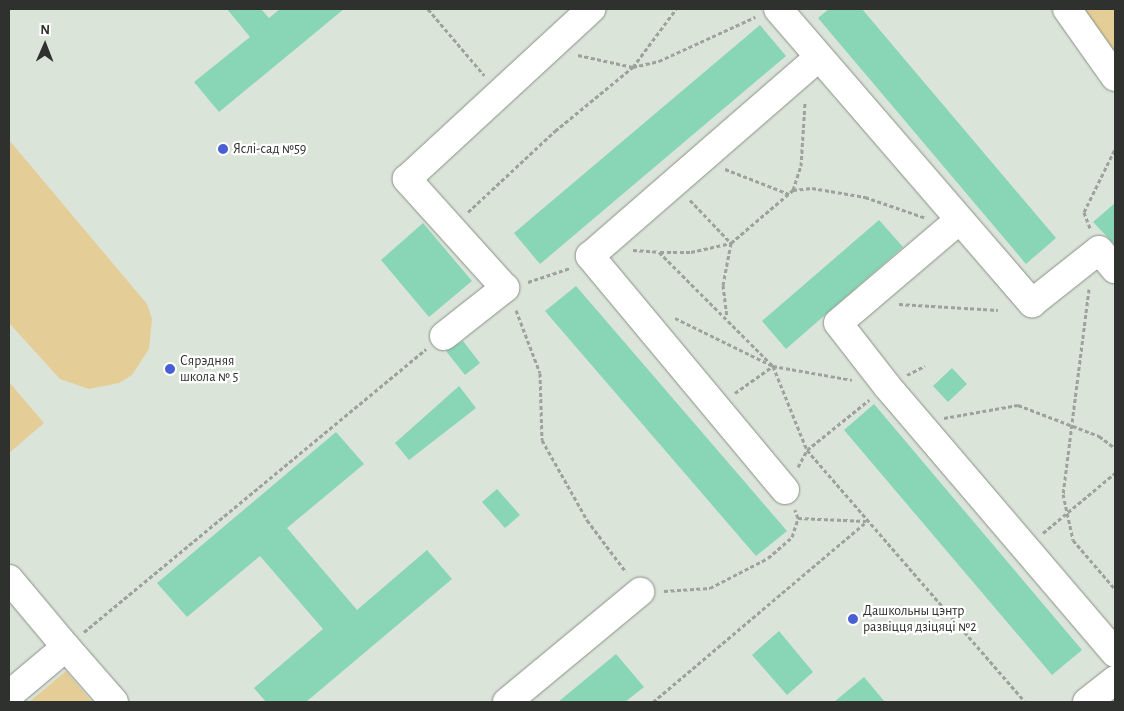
<!DOCTYPE html>
<html>
<head>
<meta charset="utf-8">
<style>
	body { margin:0 }
	#map { position:relative; width:1124px; height:711px; overflow:hidden; background:#dbe4d9; font-family:"Alegreya Sans",sans-serif }
	div>[style] { position:absolute }
	.green>* { inset:0; background:#e5cd97 }
	.building>* { inset:0; background:#88d6b5 }
	.path>* { height:3px; margin-top:-1.5px; transform-origin:0; background:repeating-linear-gradient(90deg,#9ca39a 0 4px,transparent 0 6.5px) }
	.roads { filter:drop-shadow(0 0 1px #889086) drop-shadow(0 0 1px #889086) }
	.minor>* { height:28px; margin:-14px; padding:0 14px; transform-origin:14px; border-radius:14px; background:#fff }
	.major>* { height:28px; margin:-14px; padding:0 14px; transform-origin:14px; border-radius:14px; background:#fff }
	.dots>* { width:14px; height:14px; translate:-50% -50%; box-sizing:border-box; border:2px solid #fff; border-radius:50% }
	span { translate:-50% -50%; white-space:nowrap; text-align:center; line-height:1.15; -webkit-text-stroke:4.5px #fff; paint-order:stroke }
	.poi-label { font-size:14px; color:#2e312d }
	.left { translate:0 -50%; text-align:left }
	.frame { position:absolute; inset:0; border:10px solid #2e312d; pointer-events:none }
	.north { position:absolute; left:20px; top:20px; width:50px; height:50px; -webkit-text-stroke:4px #fff; paint-order:stroke; rotate:1deg; font-size:14px; font-weight:700; line-height:20px; text-align:center; color:#2e312d }
	.north::after { content:''; display:block; margin:auto; width:18px; height:22px; background:#2e312d; clip-path:polygon(50% 0,100% 100%,50% 72%,0 100%) }
</style>
</head>
<body>
<div id="map">
	<div class="green">
		<i style="clip-path:polygon(1072px 9px,1115px 9px,1115px 66px)"></i>
		<i style="clip-path:polygon(9px 140px,147px 304px,152px 319px,149px 349px,132px 375px,119px 383px,89px 389px,60px 379px,9px 323px)"></i>
		<i style="clip-path:polygon(9px 382px,44px 423px,9px 453px)"></i>
		<i style="clip-path:polygon(66px 671px,92px 702px,29px 702px)"></i>
	</div>
	<div class="building">
		<i style="clip-path:polygon(227px 9px,261px 9px,269px 18px,280px 9px,344px 9px,219px 112px,194px 82px,250px 37px)"></i>
		<i style="clip-path:polygon(829px 9px,862px 9px,1056px 238px,1026px 264px,818px 18px)"></i>
		<i style="clip-path:polygon(760px 25px,786px 56px,540px 264px,514px 233px)"></i>
		<i style="clip-path:polygon(1115px 203px,1115px 245px,1093px 222px)"></i>
		<i style="clip-path:polygon(879px 220px,903px 247px,786px 349px,762px 321px)"></i>
		<i style="clip-path:polygon(423px 223px,472px 281px,429px 317px,381px 260px)"></i>
		<i style="clip-path:polygon(576px 286px,787px 531px,756px 556px,545px 311px)"></i>
		<i style="clip-path:polygon(463px 341px,480px 363px,465px 375px,446px 351px)"></i>
		<i style="clip-path:polygon(952px 368px,967px 384px,948px 402px,933px 386px)"></i>
		<i style="clip-path:polygon(459px 386px,476px 408px,409px 460px,395px 443px)"></i>
		<i style="clip-path:polygon(874px 404px,1082px 650px,1052px 675px,844px 430px)"></i>
		<i style="clip-path:polygon(336px 432px,364px 464px,287px 528px,357px 610px,427px 550px,452px 579px,306px 702px,266px 702px,254px 688px,323px 629px,260px 556px,187px 617px,157px 583px)"></i>
		<i style="clip-path:polygon(497px 489px,520px 515px,505px 528px,482px 502px)"></i>
		<i style="clip-path:polygon(779px 631px,813px 672px,787px 695px,752px 655px)"></i>
		<i style="clip-path:polygon(616px 654px,644px 687px,625px 702px,558px 702px)"></i>
		<i style="clip-path:polygon(864px 677px,885px 702px,834px 702px)"></i>
	</div>
	<div class="path">
		<i style="left:428px;top:9px;width:87px;rotate:49.7deg"></i>
		<i style="left:578px;top:55px;width:56px;rotate:12.3deg"></i>
		<i style="left:633px;top:67px;width:27px;rotate:-13deg"></i>
		<i style="left:659px;top:61px;width:106px;rotate:-24.6deg"></i>
		<i style="left:725px;top:169px;width:69px;rotate:21.3deg"></i>
		<i style="left:793px;top:190px;width:19px;rotate:-6deg"></i>
		<i style="left:812px;top:188px;width:54px;rotate:9.6deg"></i>
		<i style="left:865px;top:197px;width:65px;rotate:19deg"></i>
		<i style="left:690px;top:200px;width:59px;rotate:46.4deg"></i>
		<i style="left:731px;top:243px;width:43px;rotate:100.8deg"></i>
		<i style="left:723px;top:285px;width:33px;rotate:83deg"></i>
		<i style="left:468px;top:212px;width:119px;rotate:-43deg"></i>
		<i style="left:555px;top:131px;width:101px;rotate:-39.4deg"></i>
		<i style="left:633px;top:67px;width:72px;rotate:-53.4deg"></i>
		<i style="left:1090px;top:228px;width:17px;rotate:-111deg"></i>
		<i style="left:1084px;top:212px;width:70px;rotate:-63.8deg"></i>
		<i style="left:633px;top:250px;width:26px;rotate:4deg"></i>
		<i style="left:659px;top:252px;width:161px;rotate:45deg"></i>
		<i style="left:773px;top:366px;width:91px;rotate:68deg"></i>
		<i style="left:807px;top:450px;width:333px;rotate:49.1deg"></i>
		<i style="left:660px;top:252px;width:31px"></i>
		<i style="left:691px;top:252px;width:41px;rotate:-12.7deg"></i>
		<i style="left:731px;top:243px;width:82px;rotate:-40.5deg"></i>
		<i style="left:793px;top:190px;width:25px;rotate:-72deg"></i>
		<i style="left:801px;top:166px;width:64px;rotate:-86.4deg"></i>
		<i style="left:528px;top:282px;width:44px;rotate:-18.4deg"></i>
		<i style="left:1089px;top:289px;width:207px;rotate:97.2deg"></i>
		<i style="left:1063px;top:494px;width:47px;rotate:77.7deg"></i>
		<i style="left:1073px;top:540px;width:65px;rotate:49.4deg"></i>
		<i style="left:899px;top:304px;width:99px;rotate:3.5deg"></i>
		<i style="left:516px;top:310px;width:67px;rotate:69.1deg"></i>
		<i style="left:540px;top:373px;width:67px;rotate:88.3deg"></i>
		<i style="left:542px;top:440px;width:92px;rotate:60.6deg"></i>
		<i style="left:587px;top:520px;width:65px;rotate:53.1deg"></i>
		<i style="left:675px;top:318px;width:109px;rotate:26.1deg"></i>
		<i style="left:773px;top:366px;width:80px;rotate:10deg"></i>
		<i style="left:907px;top:375px;width:20px;rotate:-27deg"></i>
		<i style="left:735px;top:393px;width:47px;rotate:-35.4deg"></i>
		<i style="left:944px;top:418px;width:75px;rotate:-10deg"></i>
		<i style="left:1018px;top:405px;width:87px;rotate:20.9deg"></i>
		<i style="left:1099px;top:436px;width:20px;rotate:37deg"></i>
		<i style="left:798px;top:467px;width:19px;rotate:-62deg"></i>
		<i style="left:807px;top:450px;width:80px;rotate:-38.9deg"></i>
		<i style="left:798px;top:518px;width:68px;rotate:2.5deg"></i>
		<i style="left:1043px;top:533px;width:94px;rotate:-39.8deg"></i>
		<i style="left:664px;top:591px;width:46px;rotate:-3.7deg"></i>
		<i style="left:710px;top:588px;width:65px;rotate:-27.3deg"></i>
		<i style="left:768px;top:558px;width:32px;rotate:-41deg"></i>
		<i style="left:792px;top:537px;width:20px;rotate:-72deg"></i>
		<i style="left:798px;top:518px;width:9px;rotate:-111deg"></i>
		<i style="left:84px;top:632px;width:444px;rotate:-39.6deg"></i>
		<i style="left:653px;top:702px;width:280px;rotate:-40.2deg"></i>
	</div>
	<div class="roads">
		<div class="minor">
			<i style="left:778px;top:9px;width:389px;rotate:49.2deg"></i>
			<i style="left:1032px;top:303px;width:85px;rotate:-38.3deg"></i>
			<i style="left:1099px;top:250px;width:25px;rotate:50deg"></i>
			<i style="left:958px;top:221px;width:157px;rotate:139.6deg"></i>
			<i style="left:838px;top:323px;width:80px;rotate:52.1deg"></i>
			<i style="left:887px;top:386px;width:351px;rotate:49.5deg"></i>
			<i style="left:444px;top:336px;width:78px;rotate:-38.2deg"></i>
			<i style="left:505px;top:288px;width:147px;rotate:-132deg"></i>
			<i style="left:407px;top:179px;width:251px;rotate:-42.7deg"></i>
			<i style="left:785px;top:490px;width:305px;rotate:-129.8deg"></i>
			<i style="left:590px;top:256px;width:303px;rotate:-41deg"></i>
			<i style="left:9px;top:579px;width:89px;rotate:50deg"></i>
			<i style="left:66px;top:647px;width:75px;rotate:139.9deg"></i>
			<i style="left:66px;top:647px;width:73px;rotate:48.9deg"></i>
			<i style="left:507px;top:702px;width:173px;rotate:-39.6deg"></i>
			<i style="left:1087px;top:702px;width:36px;rotate:-38deg"></i>
		</div>
		<div class="major">
			<i style="left:1067px;top:9px;width:83px;rotate:54.8deg"></i>
		</div>
	</div>
	<div class="dots">
		<i style="left:223px;top:149px;background:#4a5fd3"></i>
		<i style="left:170px;top:369px;background:#4a5fd3"></i>
		<i style="left:853px;top:619px;background:#4a5fd3"></i>
	</div>
	<div class="poi-label">
		<span class="left" style="left:233px;top:149px">Яслі-сад №59</span>
		<span class="left" style="left:180px;top:369px">Сярэдняя<br>школа № 5</span>
		<span class="left" style="left:863px;top:619px">Дашкольны цэнтр<br>развіцця дзіцяці №2</span>
	</div>
	<div class="frame"></div>
	<div class="north">N</div>
</div>
</body>
</html>
